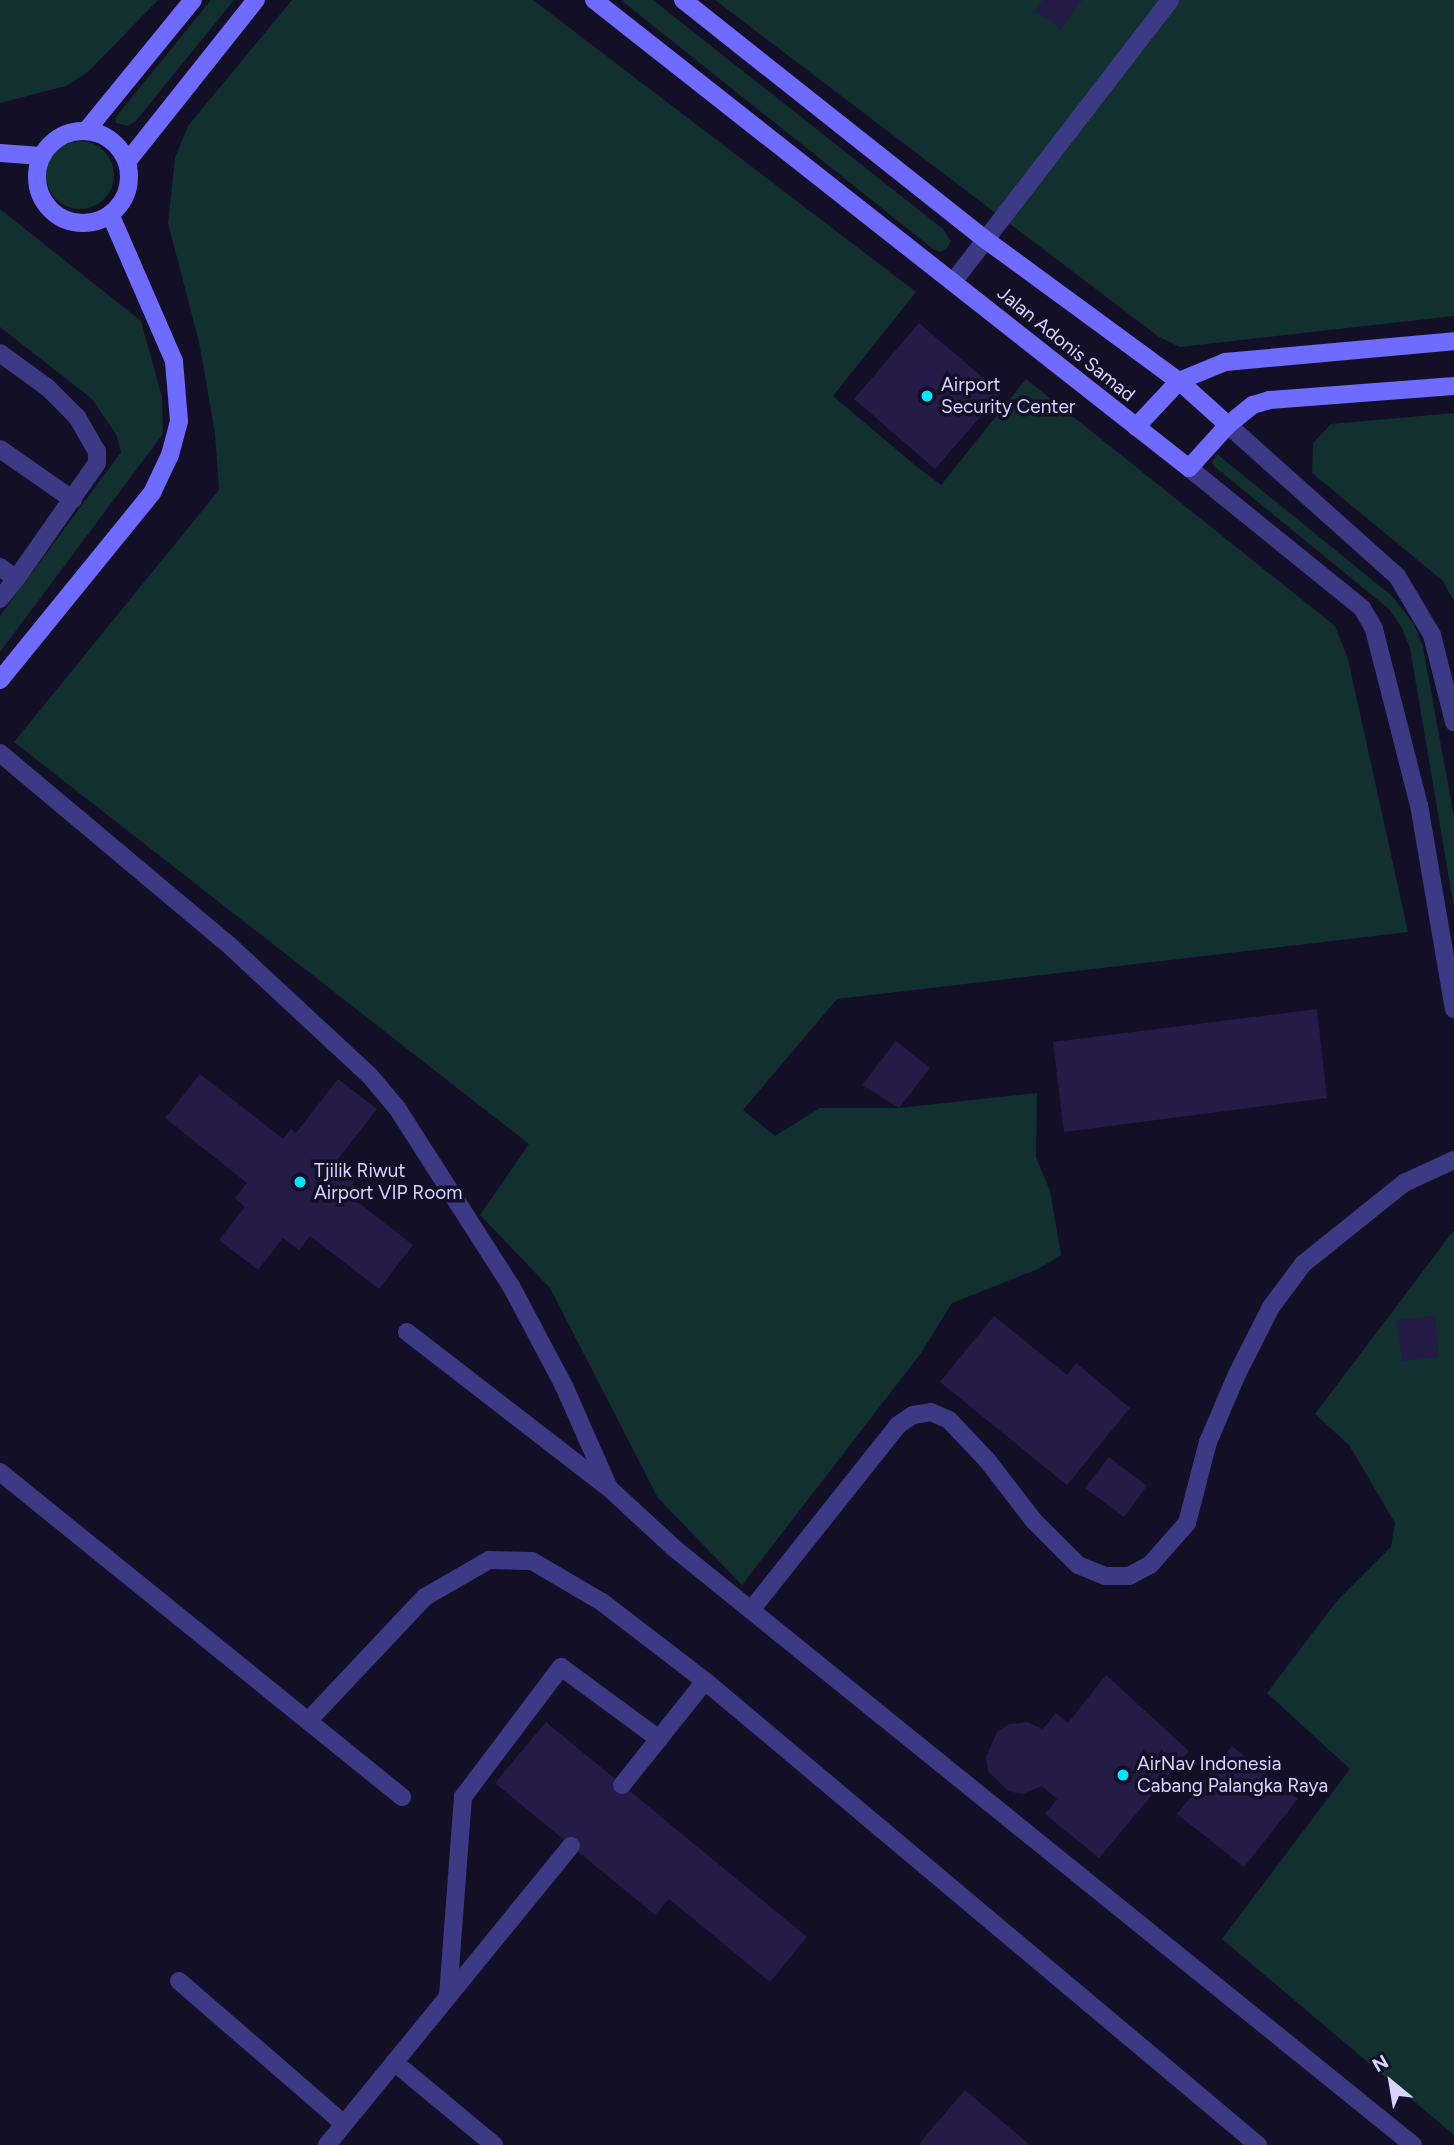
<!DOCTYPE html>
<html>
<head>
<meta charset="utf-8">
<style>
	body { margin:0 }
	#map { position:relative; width:1454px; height:2145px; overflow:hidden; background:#130f26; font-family:Figtree,sans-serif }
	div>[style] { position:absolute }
	.green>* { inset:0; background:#12302f }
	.round { border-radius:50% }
	.building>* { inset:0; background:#241b47 }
	.lane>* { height:18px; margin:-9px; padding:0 9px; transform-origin:9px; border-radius:9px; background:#3d3a85 }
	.secondary>* { height:18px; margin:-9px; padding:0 9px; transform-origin:9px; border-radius:9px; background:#6f6bff }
	.secondary>.ring { margin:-9px; padding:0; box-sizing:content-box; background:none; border:18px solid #6f6bff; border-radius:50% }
	.dots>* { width:19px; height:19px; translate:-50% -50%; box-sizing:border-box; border:4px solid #130f26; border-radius:50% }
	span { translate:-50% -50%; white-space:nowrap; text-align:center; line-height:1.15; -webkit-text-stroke:7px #130f26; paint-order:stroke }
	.street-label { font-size:19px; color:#d9d4ff }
	.poi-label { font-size:19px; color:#d9d4ff }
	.left { translate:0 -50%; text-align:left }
	.north { position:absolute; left:1356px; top:2047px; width:70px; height:70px; -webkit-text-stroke:5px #130f26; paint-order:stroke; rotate:330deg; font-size:19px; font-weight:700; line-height:28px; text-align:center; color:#d9d4ff }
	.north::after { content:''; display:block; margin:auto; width:24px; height:32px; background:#d9d4ff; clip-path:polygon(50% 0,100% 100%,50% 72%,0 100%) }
</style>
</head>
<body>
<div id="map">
	<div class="green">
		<i style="clip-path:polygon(0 0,158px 0,88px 72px,66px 86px,0 103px)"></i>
		<i style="clip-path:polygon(211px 0,234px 0,135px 122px,128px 126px,116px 123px,115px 118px)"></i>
		<i style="clip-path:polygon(292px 0,533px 0,916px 292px,833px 396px,916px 466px,941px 485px,1026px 379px,1335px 626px,1348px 659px,1408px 932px,837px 999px,743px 1110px,775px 1136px,820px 1108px,899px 1108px,1037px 1093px,1036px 1157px,1050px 1191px,1061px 1255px,1038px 1269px,952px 1303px,921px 1353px,742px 1585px,658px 1498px,550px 1288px,480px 1215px,529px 1144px,14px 742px,219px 490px,215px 433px,199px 342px,168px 223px,175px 158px,188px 126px)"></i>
		<i style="clip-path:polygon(621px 0,653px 0,943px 229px,951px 241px,947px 248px,941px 252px,933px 249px)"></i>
		<i style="clip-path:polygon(715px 0,1454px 0,1454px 316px,1180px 347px,1159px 337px)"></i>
		<i class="round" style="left:46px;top:141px;width:68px;height:68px"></i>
		<i style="clip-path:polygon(0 209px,141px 321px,162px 397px,163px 434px,0 652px,0 616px,121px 452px,116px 434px,92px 399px,0 327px)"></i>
		<i style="clip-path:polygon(1454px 413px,1454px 601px,1443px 581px,1312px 473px,1313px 443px,1331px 424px)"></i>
		<i style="clip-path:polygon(1217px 454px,1392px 596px,1414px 624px,1423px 647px,1454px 817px,1454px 909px,1410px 648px,1402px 628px,1389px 609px,1215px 467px,1212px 463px)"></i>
		<i style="clip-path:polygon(1454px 1230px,1454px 2135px,1222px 1939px,1350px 1769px,1267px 1693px,1336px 1602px,1391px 1547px,1395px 1523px,1349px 1445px,1315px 1414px)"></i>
	</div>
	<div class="building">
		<i style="clip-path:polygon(1043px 0,1082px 0,1061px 29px,1035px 11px)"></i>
		<i style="clip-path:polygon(919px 323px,1001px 393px,935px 469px,854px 399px)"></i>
		<i style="clip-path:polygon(1317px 1009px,1327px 1098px,1064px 1132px,1053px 1042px)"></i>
		<i style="clip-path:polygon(896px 1041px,930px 1068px,899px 1108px,862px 1085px)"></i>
		<i style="clip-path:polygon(200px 1074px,283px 1139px,291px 1129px,296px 1133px,338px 1079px,377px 1109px,334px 1164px,355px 1181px,346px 1193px,413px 1245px,379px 1289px,310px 1236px,299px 1250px,283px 1238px,258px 1270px,219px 1240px,245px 1207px,235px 1198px,247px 1183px,165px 1118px)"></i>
		<i style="clip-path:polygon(994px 1316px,1067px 1375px,1076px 1363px,1130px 1408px,1067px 1485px,940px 1382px)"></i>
		<i style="clip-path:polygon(1435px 1316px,1439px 1357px,1402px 1361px,1397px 1320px)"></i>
		<i style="clip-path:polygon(1109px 1457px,1147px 1486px,1124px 1517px,1085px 1488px)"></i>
		<i style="clip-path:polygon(1106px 1675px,1189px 1751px,1099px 1858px,1045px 1814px,1057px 1799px,1042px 1786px,1022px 1794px,1008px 1791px,988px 1771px,986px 1757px,997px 1732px,1009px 1724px,1027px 1722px,1043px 1729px,1056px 1713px,1068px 1723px)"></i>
		<i style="clip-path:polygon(546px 1722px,807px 1937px,770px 1982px,669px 1899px,655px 1915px,495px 1783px)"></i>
		<i style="clip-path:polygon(1232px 1746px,1298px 1799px,1244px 1867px,1177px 1814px)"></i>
		<i style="clip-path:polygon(965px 2090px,1030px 2145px,918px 2145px)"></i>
	</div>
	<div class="lane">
		<i style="left:953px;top:282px;width:356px;rotate:-52.4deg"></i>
		<i style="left:0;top:353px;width:59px;rotate:36.1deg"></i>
		<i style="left:48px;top:388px;width:41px;rotate:45deg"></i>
		<i style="left:77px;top:417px;width:39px;rotate:60deg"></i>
		<i style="left:97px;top:451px;width:12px;rotate:90deg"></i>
		<i style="left:97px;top:463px;width:141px;rotate:124.9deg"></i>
		<i style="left:1228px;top:425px;width:227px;rotate:41.8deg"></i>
		<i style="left:1397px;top:576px;width:69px;rotate:59.3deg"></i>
		<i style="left:1432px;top:635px;width:90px;rotate:75.8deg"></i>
		<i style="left:0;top:449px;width:89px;rotate:34.9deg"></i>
		<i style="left:1189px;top:468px;width:223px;rotate:39deg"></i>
		<i style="left:1362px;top:608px;width:24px;rotate:60deg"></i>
		<i style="left:1374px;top:629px;width:182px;rotate:75.7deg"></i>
		<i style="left:1419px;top:805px;width:207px;rotate:80.3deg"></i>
		<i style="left:0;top:567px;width:20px;rotate:37deg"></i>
		<i style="left:16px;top:579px;width:26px;rotate:129deg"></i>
		<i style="left:0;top:753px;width:299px;rotate:40deg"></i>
		<i style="left:229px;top:945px;width:192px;rotate:42.9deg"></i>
		<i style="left:370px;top:1076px;width:42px;rotate:49.8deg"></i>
		<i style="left:397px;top:1108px;width:211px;rotate:57.4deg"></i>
		<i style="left:511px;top:1286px;width:113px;rotate:62.1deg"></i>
		<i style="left:564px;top:1386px;width:111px;rotate:66.2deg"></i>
		<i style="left:609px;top:1488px;width:88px;rotate:42.7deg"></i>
		<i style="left:674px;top:1548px;width:950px;rotate:38.93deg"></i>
		<i style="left:407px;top:1332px;width:252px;rotate:37.7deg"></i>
		<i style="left:0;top:1472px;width:517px;rotate:38.95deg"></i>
		<i style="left:751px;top:1610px;width:236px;rotate:-51.5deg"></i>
		<i style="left:898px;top:1425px;width:18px;rotate:-34deg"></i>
		<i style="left:913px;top:1415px;width:18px;rotate:-9deg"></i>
		<i style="left:931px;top:1412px;width:20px;rotate:24deg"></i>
		<i style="left:949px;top:1420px;width:55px;rotate:46.5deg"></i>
		<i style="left:987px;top:1460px;width:77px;rotate:52.4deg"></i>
		<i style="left:1034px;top:1521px;width:62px;rotate:45deg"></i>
		<i style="left:1078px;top:1565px;width:29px;rotate:22deg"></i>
		<i style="left:1105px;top:1576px;width:24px"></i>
		<i style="left:1129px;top:1576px;width:24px;rotate:-28deg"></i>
		<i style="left:1150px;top:1565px;width:56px;rotate:-48.6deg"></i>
		<i style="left:1187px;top:1523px;width:84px;rotate:-75.5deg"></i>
		<i style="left:1208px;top:1442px;width:74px;rotate:-66.9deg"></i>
		<i style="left:1237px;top:1374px;width:75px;rotate:-63.1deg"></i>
		<i style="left:1271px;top:1307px;width:54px;rotate:-53.3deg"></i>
		<i style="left:1303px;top:1264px;width:129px;rotate:-38.7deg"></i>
		<i style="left:1404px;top:1183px;width:55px;rotate:-24.7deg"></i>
		<i style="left:308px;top:1721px;width:170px;rotate:-46.7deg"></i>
		<i style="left:425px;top:1597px;width:74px;rotate:-30deg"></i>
		<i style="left:489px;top:1560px;width:43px;rotate:1.3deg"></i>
		<i style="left:532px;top:1561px;width:81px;rotate:30.4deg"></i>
		<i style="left:602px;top:1602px;width:130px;rotate:37.5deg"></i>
		<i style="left:705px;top:1681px;width:722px;rotate:40deg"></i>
		<i style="left:622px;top:1785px;width:133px;rotate:-51.4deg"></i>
		<i style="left:179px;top:1981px;width:218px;rotate:40.9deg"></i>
		<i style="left:448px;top:1996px;width:200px;rotate:-85.7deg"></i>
		<i style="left:463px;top:1797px;width:163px;rotate:-53deg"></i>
		<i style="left:561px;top:1667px;width:122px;rotate:36.3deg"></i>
		<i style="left:394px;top:2062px;width:130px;rotate:39.7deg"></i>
		<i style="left:327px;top:2145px;width:386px;rotate:-50.8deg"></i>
	</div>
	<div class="secondary">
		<i style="left:594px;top:0;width:757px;rotate:38.19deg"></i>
		<i style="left:1189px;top:468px;width:58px;rotate:-47.8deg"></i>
		<i style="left:1228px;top:425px;width:32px;rotate:-39deg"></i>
		<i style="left:1253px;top:405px;width:17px;rotate:-17deg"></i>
		<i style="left:1269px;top:400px;width:186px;rotate:-4.3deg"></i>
		<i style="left:683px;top:0;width:387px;rotate:38.4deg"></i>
		<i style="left:986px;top:240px;width:239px;rotate:36.2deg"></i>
		<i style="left:1179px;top:381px;width:66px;rotate:41.9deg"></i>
		<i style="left:86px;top:131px;width:169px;rotate:-50.8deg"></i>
		<i class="ring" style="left:37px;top:131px;width:74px;height:74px"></i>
		<i style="left:0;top:153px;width:41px;rotate:4.2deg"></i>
		<i style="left:127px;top:162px;width:207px;rotate:-51.5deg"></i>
		<i style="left:1136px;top:427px;width:63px;rotate:-46.9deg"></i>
		<i style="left:1179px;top:381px;width:50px;rotate:-22.4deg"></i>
		<i style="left:1225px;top:362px;width:230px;rotate:-5.2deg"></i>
		<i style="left:0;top:680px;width:241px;rotate:-50.9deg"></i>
		<i style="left:152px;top:493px;width:42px;rotate:-64.7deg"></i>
		<i style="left:170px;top:455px;width:35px;rotate:-75deg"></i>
		<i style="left:179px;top:421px;width:60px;rotate:-94.8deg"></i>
		<i style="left:174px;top:361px;width:160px;rotate:-113.5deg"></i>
	</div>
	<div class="dots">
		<i style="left:927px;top:396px;background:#00e5ff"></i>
		<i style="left:300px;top:1182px;background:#00e5ff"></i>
		<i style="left:1123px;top:1775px;background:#00e5ff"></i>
	</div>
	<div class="street-label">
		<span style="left:1066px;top:344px;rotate:39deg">Jalan Adonis Samad</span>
	</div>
	<div class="poi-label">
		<span class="left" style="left:941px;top:396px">Airport<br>Security Center</span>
		<span class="left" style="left:314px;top:1182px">Tjilik Riwut<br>Airport VIP Room</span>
		<span class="left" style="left:1137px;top:1775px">AirNav Indonesia<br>Cabang Palangka Raya</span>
	</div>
	<div class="north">N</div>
</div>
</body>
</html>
